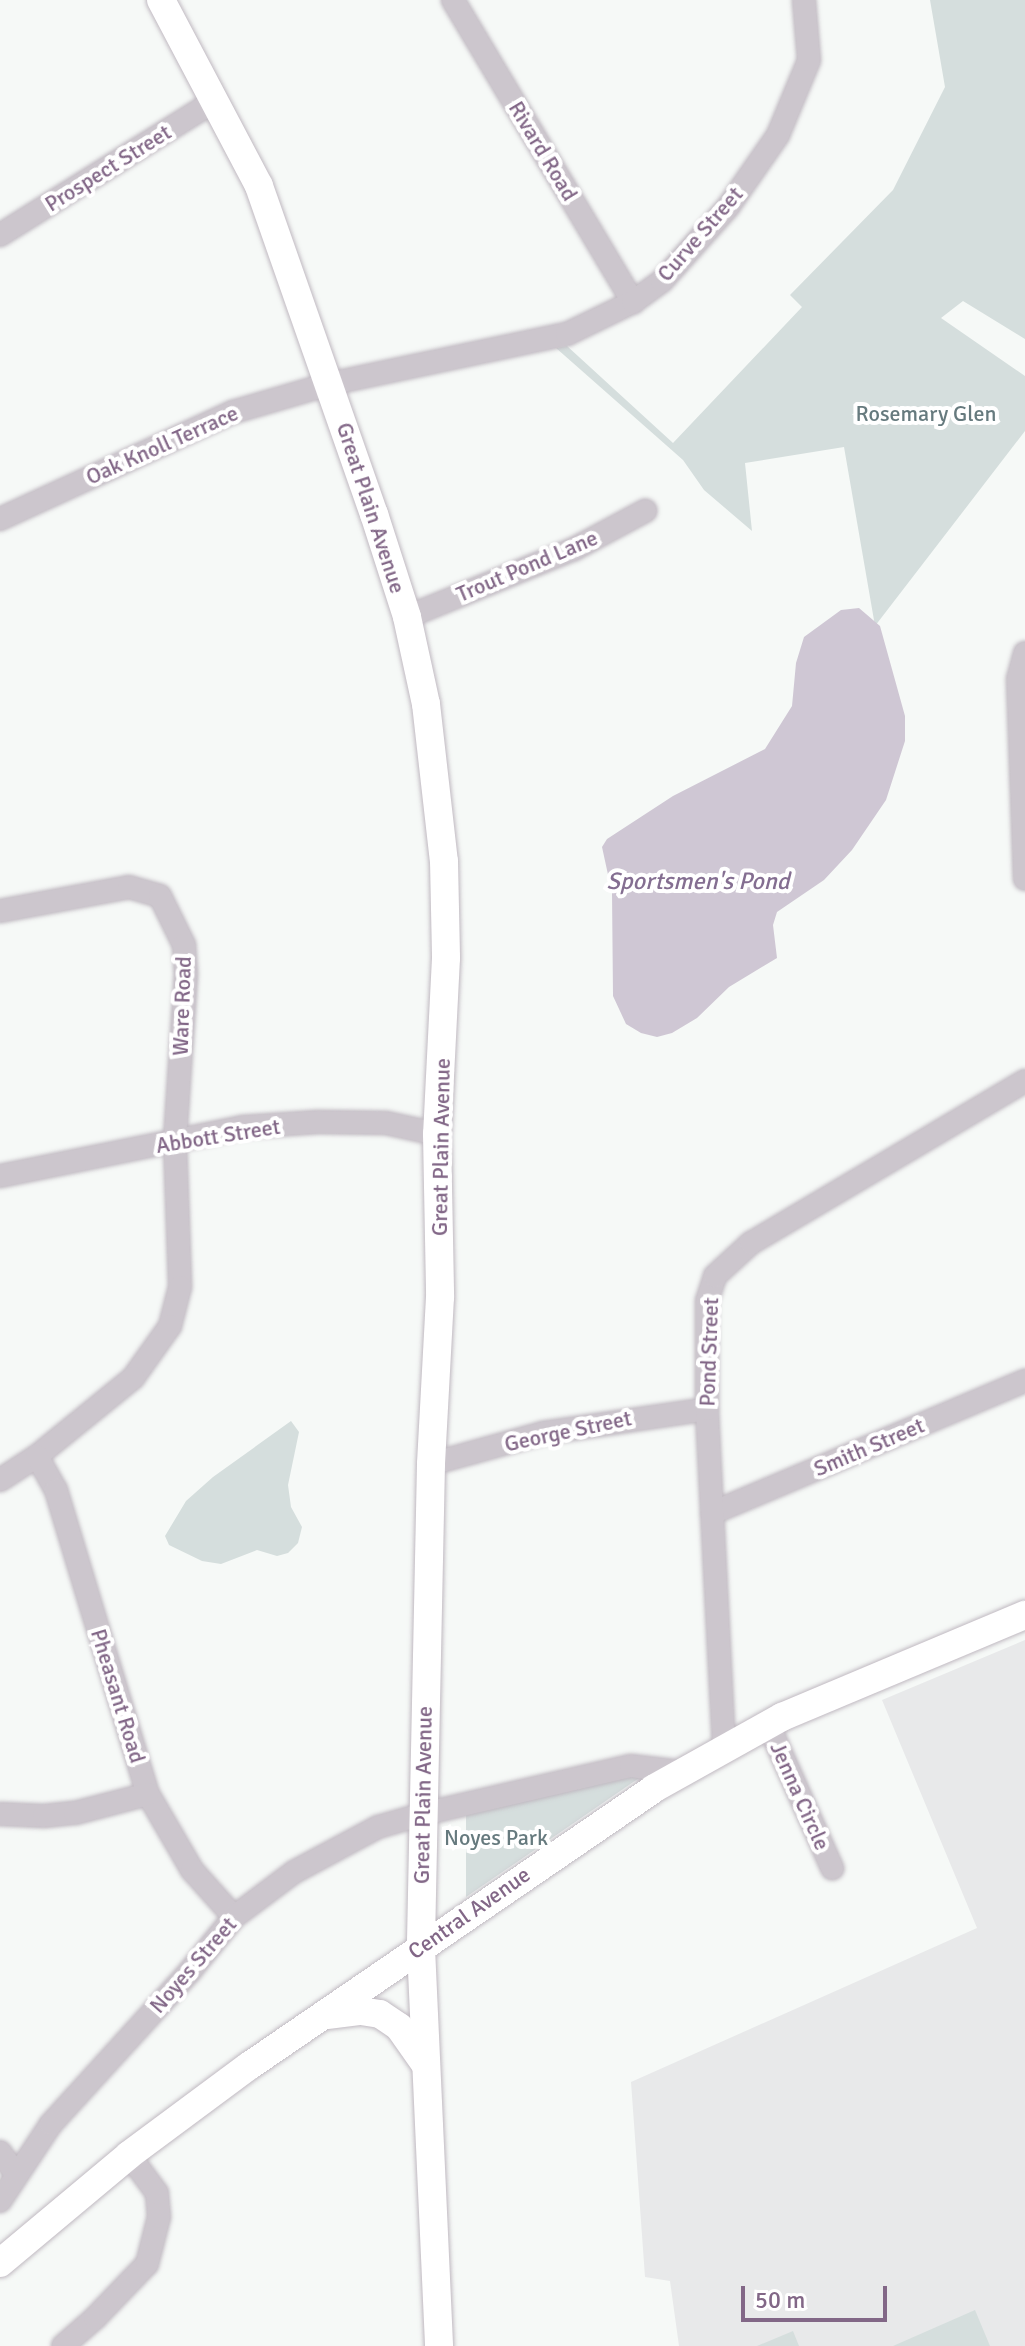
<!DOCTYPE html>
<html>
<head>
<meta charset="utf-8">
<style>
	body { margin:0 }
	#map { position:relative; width:1025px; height:2346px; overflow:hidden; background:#f6f9f7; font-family:Signika,sans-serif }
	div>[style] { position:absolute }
	.built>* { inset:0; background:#e8e9ea }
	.green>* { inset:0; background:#d5dedd }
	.water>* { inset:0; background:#cfc7d4 }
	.roads { filter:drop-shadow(0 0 2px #c0b9c1) drop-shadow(0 0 2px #c0b9c1) }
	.minor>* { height:22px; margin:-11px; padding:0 11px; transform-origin:11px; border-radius:11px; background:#ccc6cd }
	.major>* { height:28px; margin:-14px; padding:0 14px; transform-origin:14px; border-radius:14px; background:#fff }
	span { translate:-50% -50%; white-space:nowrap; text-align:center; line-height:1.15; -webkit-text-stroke:8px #fff; paint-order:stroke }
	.street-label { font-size:22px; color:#826787 }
	.park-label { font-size:22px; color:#667a7e }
	.water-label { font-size:24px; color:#846e91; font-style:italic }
	.scale { position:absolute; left:741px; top:2286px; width:146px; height:36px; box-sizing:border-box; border:4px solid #826787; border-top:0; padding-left:10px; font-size:24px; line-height:28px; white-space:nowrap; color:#826787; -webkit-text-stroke:6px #fff; paint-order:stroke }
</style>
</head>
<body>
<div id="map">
	<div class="built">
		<i style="clip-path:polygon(1025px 1640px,1025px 2346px,679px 2346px,670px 2281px,645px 2277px,631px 2082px,977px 1928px,882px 1700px)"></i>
	</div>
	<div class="green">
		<i style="clip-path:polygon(930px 0,1025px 0,1025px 339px,963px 301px,941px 318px,1025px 376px,1025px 431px,875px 626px,844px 447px,745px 463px,752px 531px,704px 490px,683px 460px,556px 348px,567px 346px,673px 443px,802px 307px,790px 295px,893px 190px,945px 87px)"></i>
		<i style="clip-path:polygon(291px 1421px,299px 1432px,288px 1485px,291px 1507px,302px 1527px,298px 1543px,288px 1553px,277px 1556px,257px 1550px,221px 1564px,202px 1561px,169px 1545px,165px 1536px,186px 1501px,213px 1477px)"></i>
		<i style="clip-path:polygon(630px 1774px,642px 1776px,466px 1897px,466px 1815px)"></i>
		<i style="clip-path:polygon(975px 2310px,990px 2346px,893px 2346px)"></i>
		<i style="clip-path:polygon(793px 2331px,799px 2346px,757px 2346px)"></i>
	</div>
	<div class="water">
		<i style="clip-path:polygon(859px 608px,880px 626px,905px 716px,905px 741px,886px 800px,852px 850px,824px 880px,777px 912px,773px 925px,777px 958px,729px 987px,697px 1018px,672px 1033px,657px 1037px,641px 1033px,626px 1024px,613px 996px,612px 893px,602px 847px,607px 839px,673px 796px,765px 749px,792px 706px,796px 663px,804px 637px,841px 610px)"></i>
	</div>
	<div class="roads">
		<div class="minor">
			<i style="left:453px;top:0;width:352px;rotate:59.2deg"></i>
			<i style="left:0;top:235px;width:255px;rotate:-32deg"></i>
			<i style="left:0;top:519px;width:256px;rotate:-24.7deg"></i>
			<i style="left:233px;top:412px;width:100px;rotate:-16.3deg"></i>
			<i style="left:329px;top:384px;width:243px;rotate:-11.9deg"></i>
			<i style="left:567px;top:334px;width:73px;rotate:-25.9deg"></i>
			<i style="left:633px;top:302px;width:36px;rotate:-36deg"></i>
			<i style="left:662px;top:281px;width:99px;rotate:-48.3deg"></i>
			<i style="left:728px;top:207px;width:88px;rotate:-55.2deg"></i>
			<i style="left:778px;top:135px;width:81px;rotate:-67.5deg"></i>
			<i style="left:809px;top:60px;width:60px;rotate:-94.8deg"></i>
			<i style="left:407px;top:617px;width:180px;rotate:-22.2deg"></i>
			<i style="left:574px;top:549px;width:81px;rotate:-28.2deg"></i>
			<i style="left:1025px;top:653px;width:27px;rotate:105deg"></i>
			<i style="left:1018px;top:679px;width:200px;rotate:88deg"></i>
			<i style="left:0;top:911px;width:131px;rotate:-10.5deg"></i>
			<i style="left:129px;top:887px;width:32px;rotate:16deg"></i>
			<i style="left:160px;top:896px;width:55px;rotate:63.9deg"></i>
			<i style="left:184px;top:945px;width:29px;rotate:86deg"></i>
			<i style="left:186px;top:974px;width:167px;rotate:93.8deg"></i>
			<i style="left:175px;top:1141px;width:146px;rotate:88deg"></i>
			<i style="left:180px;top:1287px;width:40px;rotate:104.4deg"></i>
			<i style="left:170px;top:1326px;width:64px;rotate:125.4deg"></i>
			<i style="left:133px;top:1378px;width:124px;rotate:140.9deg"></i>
			<i style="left:37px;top:1456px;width:44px;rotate:147deg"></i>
			<i style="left:0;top:1176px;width:248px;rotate:-11.4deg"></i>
			<i style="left:243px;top:1127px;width:75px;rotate:-3.8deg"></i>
			<i style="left:318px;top:1122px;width:68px;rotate:0.8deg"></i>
			<i style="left:386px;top:1123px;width:52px;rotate:12.2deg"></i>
			<i style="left:37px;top:1456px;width:39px;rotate:61deg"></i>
			<i style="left:56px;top:1490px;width:318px;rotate:73.2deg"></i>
			<i style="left:148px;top:1794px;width:88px;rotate:59.9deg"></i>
			<i style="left:192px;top:1870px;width:63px;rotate:48.2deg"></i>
			<i style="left:431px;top:1464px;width:116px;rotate:-15.5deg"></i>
			<i style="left:543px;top:1433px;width:166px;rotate:-8.3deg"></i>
			<i style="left:712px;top:1513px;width:340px;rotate:-22.9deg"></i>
			<i style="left:768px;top:1724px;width:158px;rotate:66deg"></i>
			<i style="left:724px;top:1747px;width:338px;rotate:-92.9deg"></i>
			<i style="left:707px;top:1409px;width:108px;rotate:-90deg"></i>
			<i style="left:707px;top:1301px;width:26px;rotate:-72deg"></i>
			<i style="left:715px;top:1276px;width:49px;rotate:-42.5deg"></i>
			<i style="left:751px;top:1243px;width:318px;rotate:-30.6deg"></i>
			<i style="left:0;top:1814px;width:44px;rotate:2.6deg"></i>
			<i style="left:44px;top:1816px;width:31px;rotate:-6deg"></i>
			<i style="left:75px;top:1813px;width:75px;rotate:-14.6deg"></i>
			<i style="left:0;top:2152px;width:27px;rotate:54deg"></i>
			<i style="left:0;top:2201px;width:92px;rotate:-56.5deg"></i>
			<i style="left:51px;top:2124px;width:207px;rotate:-47.7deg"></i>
			<i style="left:190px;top:1971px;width:70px;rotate:-50.8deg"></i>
			<i style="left:234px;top:1917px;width:75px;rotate:-36.9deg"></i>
			<i style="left:294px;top:1872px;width:95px;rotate:-28.2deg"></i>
			<i style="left:378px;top:1827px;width:47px;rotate:-16.1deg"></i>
			<i style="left:423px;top:1814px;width:213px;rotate:-13deg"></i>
			<i style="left:631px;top:1766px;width:51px;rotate:6.7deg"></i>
			<i style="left:63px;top:2346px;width:43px;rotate:-41.2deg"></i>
			<i style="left:95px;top:2318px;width:75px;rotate:-46.1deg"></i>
			<i style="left:147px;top:2264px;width:49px;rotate:-75.7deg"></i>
			<i style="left:159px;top:2217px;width:24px;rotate:-95deg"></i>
			<i style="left:157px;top:2193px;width:47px;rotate:-126.4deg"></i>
		</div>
		<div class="major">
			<i style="left:161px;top:0;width:210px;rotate:62.2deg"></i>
			<i style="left:259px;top:186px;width:348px;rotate:70.7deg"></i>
			<i style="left:374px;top:514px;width:108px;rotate:72.2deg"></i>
			<i style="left:407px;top:617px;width:89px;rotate:77.7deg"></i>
			<i style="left:426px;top:704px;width:158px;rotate:83.5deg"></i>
			<i style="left:444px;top:861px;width:97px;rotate:88.8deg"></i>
			<i style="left:446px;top:958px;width:176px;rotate:92.9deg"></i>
			<i style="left:437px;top:1134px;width:163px;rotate:88.9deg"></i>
			<i style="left:440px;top:1297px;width:167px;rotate:93.1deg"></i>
			<i style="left:431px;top:1464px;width:484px;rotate:91.2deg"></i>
			<i style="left:421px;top:1948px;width:398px;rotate:87.4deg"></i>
			<i style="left:327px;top:2015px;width:34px;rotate:-7deg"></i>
			<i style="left:361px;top:2011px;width:19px;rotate:9deg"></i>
			<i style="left:380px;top:2014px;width:23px;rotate:34deg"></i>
			<i style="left:399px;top:2027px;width:45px;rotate:54.9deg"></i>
			<i style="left:0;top:2263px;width:168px;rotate:-39.9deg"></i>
			<i style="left:129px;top:2155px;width:149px;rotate:-36.6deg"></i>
			<i style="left:249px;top:2066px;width:490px;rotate:-34.4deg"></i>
			<i style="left:653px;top:1789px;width:148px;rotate:-29.2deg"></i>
			<i style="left:782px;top:1717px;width:264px;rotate:-22.8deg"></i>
		</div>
	</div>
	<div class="street-label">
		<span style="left:543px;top:151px;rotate:59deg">Rivard Road</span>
		<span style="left:108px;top:168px;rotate:-32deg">Prospect Street</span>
		<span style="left:700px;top:234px;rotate:-49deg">Curve Street</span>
		<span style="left:162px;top:445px;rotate:-24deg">Oak Knoll Terrace</span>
		<span style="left:371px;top:508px;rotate:72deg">Great Plain Avenue</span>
		<span style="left:527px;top:566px;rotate:-23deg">Trout Pond Lane</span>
		<span style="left:182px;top:1006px;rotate:-88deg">Ware Road</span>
		<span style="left:218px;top:1136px;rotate:-9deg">Abbott Street</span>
		<span style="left:441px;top:1147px;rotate:-89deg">Great Plain Avenue</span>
		<span style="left:709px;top:1352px;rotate:-88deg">Pond Street</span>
		<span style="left:568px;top:1431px;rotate:-12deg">George Street</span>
		<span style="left:869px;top:1447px;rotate:-23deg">Smith Street</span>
		<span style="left:118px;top:1696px;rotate:73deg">Pheasant Road</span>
		<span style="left:423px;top:1795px;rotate:-89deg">Great Plain Avenue</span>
		<span style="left:800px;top:1796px;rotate:66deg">Jenna Circle</span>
		<span style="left:469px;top:1913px;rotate:-35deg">Central Avenue</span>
		<span style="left:193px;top:1965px;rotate:-49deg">Noyes Street</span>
	</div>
	<div class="park-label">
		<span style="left:926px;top:414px">Rosemary Glen</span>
		<span style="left:496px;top:1838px">Noyes Park</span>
	</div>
	<div class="water-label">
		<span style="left:698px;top:882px">Sportsmen's Pond</span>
	</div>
	<div class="scale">50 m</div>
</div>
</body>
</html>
